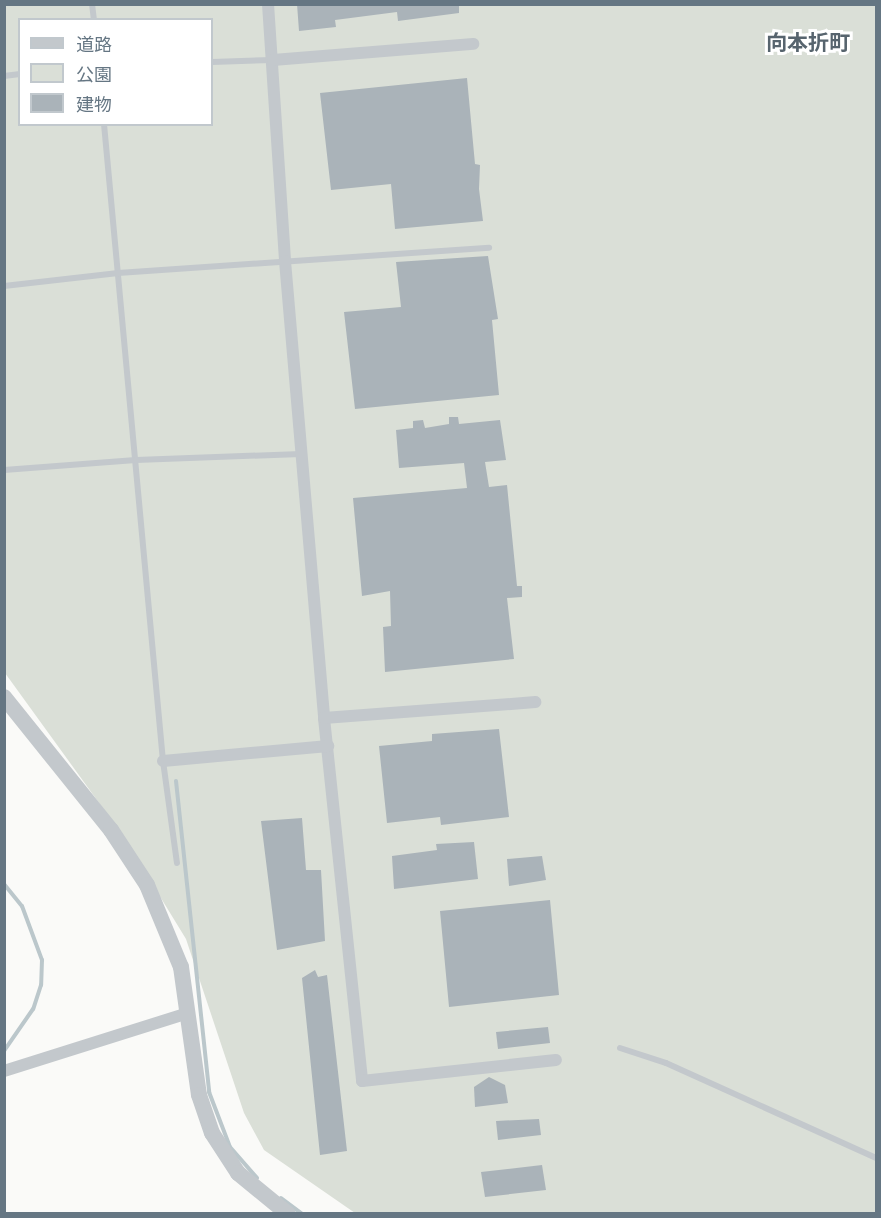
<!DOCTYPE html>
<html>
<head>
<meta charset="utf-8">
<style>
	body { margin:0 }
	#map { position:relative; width:881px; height:1218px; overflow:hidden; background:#fafaf8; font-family:"Sofia Sans Condensed","Noto Sans JP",sans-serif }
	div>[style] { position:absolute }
	.green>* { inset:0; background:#dadfd7 }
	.stream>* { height:4px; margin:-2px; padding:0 2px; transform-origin:2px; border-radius:2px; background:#bbc7cb }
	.building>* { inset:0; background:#aab3b9 }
	.service>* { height:6px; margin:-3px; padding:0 3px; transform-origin:3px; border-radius:3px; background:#c3c8cc }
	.minor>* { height:12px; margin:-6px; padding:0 6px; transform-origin:6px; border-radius:6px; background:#c3c8cc }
	.tertiary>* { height:16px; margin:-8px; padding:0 8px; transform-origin:8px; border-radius:8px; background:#c3c8cc }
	span { translate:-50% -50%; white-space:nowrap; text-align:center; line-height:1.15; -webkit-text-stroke:6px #fff; paint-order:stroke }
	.quarter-label { font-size:21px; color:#57646e; font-weight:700 }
	.frame { position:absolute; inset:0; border:6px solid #657683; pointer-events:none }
	.legend { position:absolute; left:18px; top:18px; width:195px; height:108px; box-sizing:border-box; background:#fff; border:2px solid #c1c8cd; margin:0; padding:8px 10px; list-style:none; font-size:18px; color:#657683 }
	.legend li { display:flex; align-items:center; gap:12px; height:30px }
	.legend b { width:30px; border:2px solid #c1c8cd }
</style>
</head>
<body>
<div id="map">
	<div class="green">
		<i style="clip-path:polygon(evenodd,5px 5px,876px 5px,876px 1213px,355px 1213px,264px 1150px,244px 1113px,186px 939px,123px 836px,5px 673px,5px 5px,20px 20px,212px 20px,212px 124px,20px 124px,20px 20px)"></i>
	</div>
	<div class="stream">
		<i style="left:176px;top:781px;width:313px;rotate:83.9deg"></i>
		<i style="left:209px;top:1092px;width:59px;rotate:69.1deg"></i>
		<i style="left:230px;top:1147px;width:41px;rotate:48.9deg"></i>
		<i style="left:4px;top:884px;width:28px;rotate:51deg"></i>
		<i style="left:22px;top:906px;width:58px;rotate:69.7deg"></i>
		<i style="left:42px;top:960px;width:25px;rotate:92deg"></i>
		<i style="left:41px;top:985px;width:25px;rotate:108deg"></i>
		<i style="left:33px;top:1009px;width:51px;rotate:124.6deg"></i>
		<i style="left:281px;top:1198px;width:26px;rotate:37deg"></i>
	</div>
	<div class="building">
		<i style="clip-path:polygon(297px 4px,459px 4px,459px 13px,398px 21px,397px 12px,335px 20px,336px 27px,299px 31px)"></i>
		<i style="clip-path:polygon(467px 78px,475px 164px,480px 165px,479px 189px,483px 221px,395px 229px,391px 184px,331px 190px,320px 93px)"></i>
		<i style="clip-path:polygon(488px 256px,498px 319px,492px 320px,499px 395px,355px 409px,344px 312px,401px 307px,396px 262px)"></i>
		<i style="clip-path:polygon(449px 417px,458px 417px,459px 424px,500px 420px,506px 460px,485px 462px,489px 487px,507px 485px,517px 586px,522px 586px,522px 597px,507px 598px,514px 659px,385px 672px,383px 627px,391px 626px,390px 591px,362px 596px,353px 498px,467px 488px,464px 463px,399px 468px,396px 430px,413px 428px,413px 421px,423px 420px,425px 428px,449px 424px)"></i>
		<i style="clip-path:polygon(499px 729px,509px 817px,441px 825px,440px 817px,387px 823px,379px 746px,432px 741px,432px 734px)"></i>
		<i style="clip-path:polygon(302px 818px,306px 870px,321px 870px,325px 941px,277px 950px,261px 821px)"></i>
		<i style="clip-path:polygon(474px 842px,478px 879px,394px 889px,392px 856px,437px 850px,436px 844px)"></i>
		<i style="clip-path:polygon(542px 856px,546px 880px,509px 886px,507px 859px)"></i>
		<i style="clip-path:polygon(550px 900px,559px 995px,449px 1007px,440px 911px)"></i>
		<i style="clip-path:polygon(315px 970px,318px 977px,327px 975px,347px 1151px,320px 1155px,302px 978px)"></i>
		<i style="clip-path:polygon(548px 1027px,550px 1043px,498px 1049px,496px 1032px)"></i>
		<i style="clip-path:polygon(489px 1077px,505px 1085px,508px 1103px,475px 1107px,474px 1087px)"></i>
		<i style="clip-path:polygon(539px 1119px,541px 1135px,498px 1140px,496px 1121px)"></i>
		<i style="clip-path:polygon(542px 1165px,546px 1190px,485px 1197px,481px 1172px)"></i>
	</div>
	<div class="service">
		<i style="left:92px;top:4px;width:16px;rotate:83deg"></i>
		<i style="left:212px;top:62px;width:60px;rotate:-1.9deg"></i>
		<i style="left:4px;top:76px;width:16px;rotate:-7deg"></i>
		<i style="left:104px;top:124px;width:640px;rotate:84.71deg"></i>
		<i style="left:163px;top:761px;width:103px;rotate:82.2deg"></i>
		<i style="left:4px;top:286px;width:115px;rotate:-6.5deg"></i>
		<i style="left:118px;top:273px;width:372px;rotate:-3.9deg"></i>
		<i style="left:4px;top:470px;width:132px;rotate:-4.3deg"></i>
		<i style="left:136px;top:460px;width:165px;rotate:-2.1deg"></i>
		<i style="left:620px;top:1048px;width:48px;rotate:18.1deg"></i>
		<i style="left:666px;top:1063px;width:230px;rotate:24.3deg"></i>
	</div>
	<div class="minor">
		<i style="left:268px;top:4px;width:258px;rotate:86.2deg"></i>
		<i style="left:285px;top:261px;width:459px;rotate:85.1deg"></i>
		<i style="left:324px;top:718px;width:365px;rotate:84deg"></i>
		<i style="left:362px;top:1081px;width:195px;rotate:-6.2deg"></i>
		<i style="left:273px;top:60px;width:201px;rotate:-4.6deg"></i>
		<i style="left:324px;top:718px;width:212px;rotate:-4.3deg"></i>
		<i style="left:163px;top:761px;width:166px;rotate:-5.2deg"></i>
		<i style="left:4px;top:1071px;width:193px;rotate:-17.5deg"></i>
	</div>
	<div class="tertiary">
		<i style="left:4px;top:697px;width:171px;rotate:51.2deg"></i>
		<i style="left:111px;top:830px;width:66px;rotate:56.8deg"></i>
		<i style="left:147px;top:885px;width:89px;rotate:67.5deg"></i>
		<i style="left:181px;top:967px;width:129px;rotate:82deg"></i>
		<i style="left:199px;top:1095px;width:40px;rotate:71.1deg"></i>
		<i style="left:212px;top:1133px;width:48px;rotate:57deg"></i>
		<i style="left:238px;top:1173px;width:65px;rotate:39.4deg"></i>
	</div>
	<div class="quarter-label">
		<span style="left:808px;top:44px">向本折町</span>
	</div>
	<div class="frame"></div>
	<ul class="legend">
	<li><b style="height:8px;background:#c3c8cc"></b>道路</li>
	<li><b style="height:16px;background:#dadfd7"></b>公園</li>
	<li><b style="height:16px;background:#aab3b9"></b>建物</li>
	</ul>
</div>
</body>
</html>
